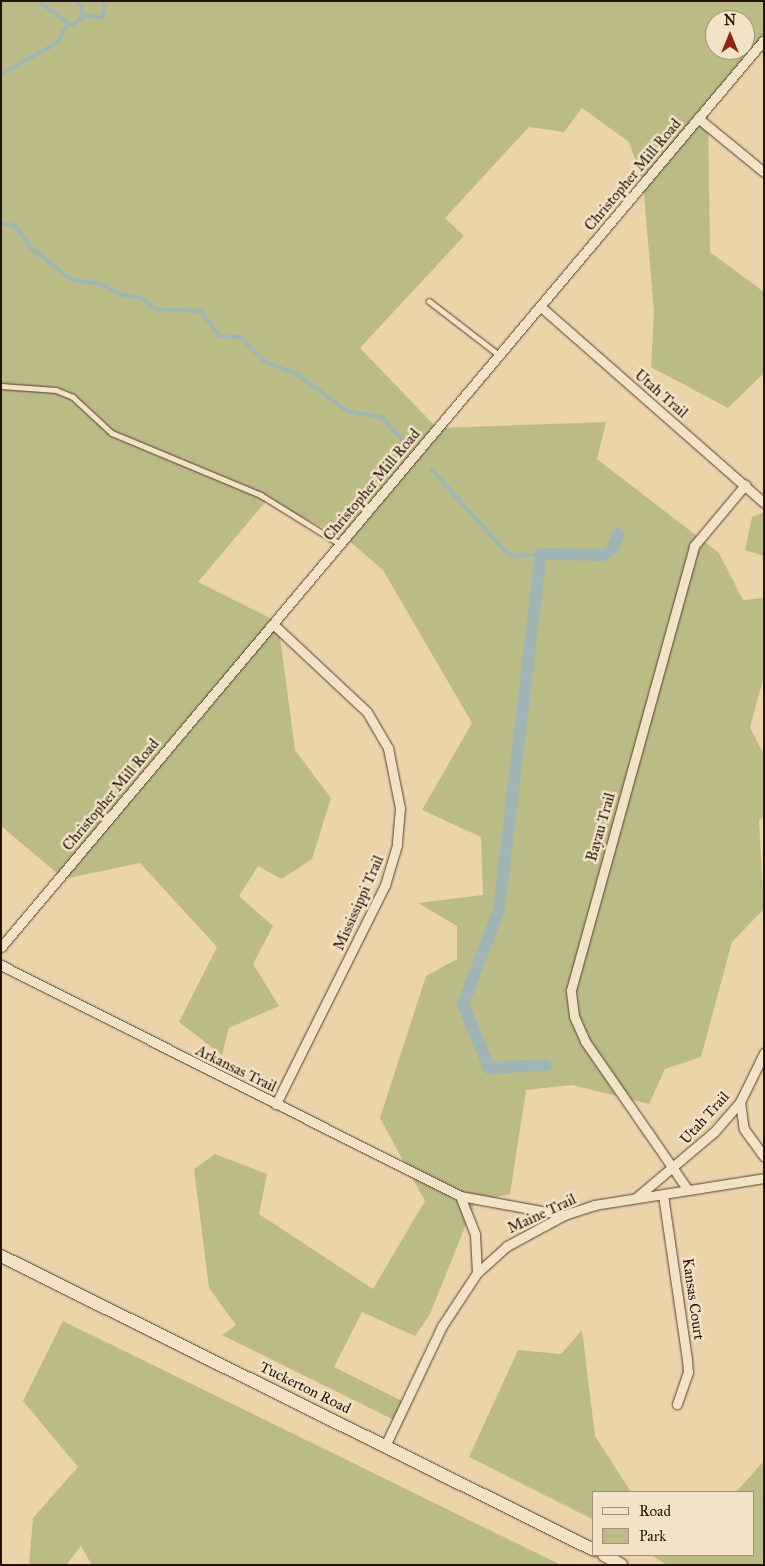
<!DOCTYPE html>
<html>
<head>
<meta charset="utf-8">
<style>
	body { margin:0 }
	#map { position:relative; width:765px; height:1566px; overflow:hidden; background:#ebd4a9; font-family:"IM FELL Great Primer",serif }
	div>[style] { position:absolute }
	.green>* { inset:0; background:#bbbc85 }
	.stream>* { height:4px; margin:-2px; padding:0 2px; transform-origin:2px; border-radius:2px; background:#9eb5b4 }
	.canal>* { height:12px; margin:-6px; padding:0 6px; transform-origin:6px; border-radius:6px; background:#9eb5b4 }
	.roads { filter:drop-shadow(0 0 1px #564231) drop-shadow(0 0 1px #564231) }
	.service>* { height:4.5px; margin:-2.25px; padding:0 2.25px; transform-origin:2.25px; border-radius:2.25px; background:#f2e3c7 }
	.minor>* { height:9px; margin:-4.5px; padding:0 4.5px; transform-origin:4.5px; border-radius:4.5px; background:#f2e3c7 }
	.secondary>* { height:12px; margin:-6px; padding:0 6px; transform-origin:6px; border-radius:6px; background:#f2e3c7 }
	span { translate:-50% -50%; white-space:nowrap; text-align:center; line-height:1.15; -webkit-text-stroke:5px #f2e3c7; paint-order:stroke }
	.street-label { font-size:15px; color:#241209 }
	.frame { position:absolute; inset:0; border:2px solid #241209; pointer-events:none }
	.legend { position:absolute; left:592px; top:1491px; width:162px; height:65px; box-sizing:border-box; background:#f2e3c7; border:1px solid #a08f7b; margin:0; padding:6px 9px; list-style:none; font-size:15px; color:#241209 }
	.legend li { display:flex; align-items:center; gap:10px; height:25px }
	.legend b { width:25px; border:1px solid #a08f7b }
	.north { position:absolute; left:705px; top:10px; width:50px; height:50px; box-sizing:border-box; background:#f2e3c7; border:1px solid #a08f7b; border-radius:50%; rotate:0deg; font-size:14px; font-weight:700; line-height:20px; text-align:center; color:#241209 }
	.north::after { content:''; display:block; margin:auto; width:18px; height:22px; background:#8f2418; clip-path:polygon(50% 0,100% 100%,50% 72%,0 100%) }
</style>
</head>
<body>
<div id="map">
	<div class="green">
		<i style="clip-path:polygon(evenodd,1px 1px,764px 1px,764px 40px,708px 106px,710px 252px,764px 292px,764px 373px,728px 408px,651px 367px,654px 312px,643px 183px,629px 142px,582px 108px,564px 132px,529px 127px,445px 218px,464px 236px,360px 348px,437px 428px,606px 422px,597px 459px,719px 553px,743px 600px,764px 598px,764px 676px,750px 727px,764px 755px,764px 815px,759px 821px,764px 909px,732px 942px,701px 1057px,665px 1069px,649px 1104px,572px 1085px,526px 1090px,510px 1194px,475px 1202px,430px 1314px,415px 1336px,362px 1312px,334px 1367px,410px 1405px,402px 1424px,222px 1335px,236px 1325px,209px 1288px,194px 1169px,215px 1154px,267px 1174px,259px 1214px,373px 1289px,425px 1201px,380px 1118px,426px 976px,457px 959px,457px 926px,418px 903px,483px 895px,481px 837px,422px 810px,472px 723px,383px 570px,348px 540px,267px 500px,198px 582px,278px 622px,295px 750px,331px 798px,312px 859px,282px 879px,258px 866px,239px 896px,273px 926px,253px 964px,279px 1006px,229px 1028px,222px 1055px,179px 1022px,217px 947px,140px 863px,64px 879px,1px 826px,1px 1px,715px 20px,745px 20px,745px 50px,715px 50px,715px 20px)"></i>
		<i style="clip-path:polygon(764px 512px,764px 556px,745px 550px,752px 517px)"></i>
		<i style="clip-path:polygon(63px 1321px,561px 1565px,92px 1565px,81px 1546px,66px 1565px,29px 1565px,33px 1518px,78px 1467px,23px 1401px)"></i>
		<i style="clip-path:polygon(582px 1330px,595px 1436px,631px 1492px,594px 1492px,594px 1520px,469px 1457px,518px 1350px,561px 1354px)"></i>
		<i style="clip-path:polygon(764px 1461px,764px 1565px,667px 1565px,651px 1555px,754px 1555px,754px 1492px,736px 1492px)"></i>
	</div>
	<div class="stream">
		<i style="left:38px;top:1px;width:41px;rotate:36deg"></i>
		<i style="left:71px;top:25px;width:12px;rotate:-31deg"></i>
		<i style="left:81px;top:19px;width:12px;rotate:-85deg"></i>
		<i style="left:82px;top:7px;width:9px;rotate:-139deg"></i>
		<i style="left:82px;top:15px;width:20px;rotate:6deg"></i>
		<i style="left:102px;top:17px;width:16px;rotate:-76deg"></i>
		<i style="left:1px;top:74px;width:64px;rotate:-29deg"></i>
		<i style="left:57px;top:43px;width:22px;rotate:-60deg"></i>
		<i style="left:1px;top:223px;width:14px;rotate:12deg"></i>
		<i style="left:15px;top:226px;width:26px;rotate:54deg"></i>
		<i style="left:30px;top:247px;width:53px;rotate:38.2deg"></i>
		<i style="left:72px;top:280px;width:29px;rotate:8deg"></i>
		<i style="left:101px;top:284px;width:24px;rotate:28deg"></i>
		<i style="left:122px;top:295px;width:19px;rotate:9deg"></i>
		<i style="left:141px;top:298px;width:18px;rotate:38deg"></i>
		<i style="left:155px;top:309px;width:46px;rotate:2.5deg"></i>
		<i style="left:201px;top:311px;width:31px;rotate:54deg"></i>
		<i style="left:219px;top:336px;width:21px;rotate:3deg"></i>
		<i style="left:240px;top:337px;width:34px;rotate:45deg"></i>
		<i style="left:264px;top:361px;width:37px;rotate:22deg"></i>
		<i style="left:298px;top:375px;width:61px;rotate:36.3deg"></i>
		<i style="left:347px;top:411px;width:36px;rotate:10deg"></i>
		<i style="left:382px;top:417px;width:37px;rotate:49deg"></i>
		<i style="left:431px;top:469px;width:112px;rotate:47.9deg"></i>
		<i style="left:506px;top:552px;width:10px;rotate:24deg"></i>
		<i style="left:515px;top:556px;width:26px;rotate:-4deg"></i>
	</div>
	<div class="canal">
		<i style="left:546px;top:1065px;width:57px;rotate:177deg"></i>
		<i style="left:489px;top:1068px;width:69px;rotate:-112.1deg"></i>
		<i style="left:463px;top:1004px;width:101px;rotate:-69deg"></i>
		<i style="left:499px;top:910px;width:358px;rotate:-83.3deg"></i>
		<i style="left:541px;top:554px;width:62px;rotate:0.9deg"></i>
		<i style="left:603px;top:555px;width:12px;rotate:-35deg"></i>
		<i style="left:613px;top:548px;width:15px;rotate:-70deg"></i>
	</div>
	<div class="roads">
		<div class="service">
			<i style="left:429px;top:301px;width:88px;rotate:37.6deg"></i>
			<i style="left:1px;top:386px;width:55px;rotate:4.2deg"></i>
			<i style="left:56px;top:390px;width:18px;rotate:22deg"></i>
			<i style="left:73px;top:397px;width:53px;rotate:42.7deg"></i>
			<i style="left:112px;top:433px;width:161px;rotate:22.6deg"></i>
			<i style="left:261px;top:495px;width:93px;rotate:31.8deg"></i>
		</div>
		<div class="minor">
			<i style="left:698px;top:118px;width:85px;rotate:39.3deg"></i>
			<i style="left:540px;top:306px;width:298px;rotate:41.3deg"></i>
			<i style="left:273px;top:624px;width:129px;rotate:43.1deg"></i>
			<i style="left:367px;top:712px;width:42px;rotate:59.7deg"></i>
			<i style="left:388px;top:748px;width:61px;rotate:78.7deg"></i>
			<i style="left:400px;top:808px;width:37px;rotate:95deg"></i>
			<i style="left:397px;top:845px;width:42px;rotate:106.7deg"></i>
			<i style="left:385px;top:885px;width:245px;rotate:116.5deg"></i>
			<i style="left:1px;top:947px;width:1185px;rotate:-49.93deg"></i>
			<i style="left:1px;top:965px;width:514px;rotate:26.71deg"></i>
			<i style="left:740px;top:1102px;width:27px;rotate:82deg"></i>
			<i style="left:744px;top:1129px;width:34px;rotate:54deg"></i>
			<i style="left:688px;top:1190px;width:181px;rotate:-124.7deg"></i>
			<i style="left:585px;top:1041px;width:27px;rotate:-114deg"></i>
			<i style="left:574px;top:1016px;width:26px;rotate:-97deg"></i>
			<i style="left:571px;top:990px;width:461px;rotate:-74.5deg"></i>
			<i style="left:694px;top:546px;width:80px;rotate:-50.1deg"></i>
			<i style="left:663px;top:1195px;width:166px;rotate:81.7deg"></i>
			<i style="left:687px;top:1359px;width:13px;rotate:86deg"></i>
			<i style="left:688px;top:1372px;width:34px;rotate:109deg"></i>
			<i style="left:637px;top:1197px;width:101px;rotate:-40.2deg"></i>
			<i style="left:714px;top:1132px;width:40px;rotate:-49deg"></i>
			<i style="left:740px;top:1102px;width:55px;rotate:-63.9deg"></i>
			<i style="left:477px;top:1273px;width:39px;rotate:-93deg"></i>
			<i style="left:475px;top:1234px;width:41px;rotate:-111.5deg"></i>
			<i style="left:460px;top:1196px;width:106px;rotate:10.4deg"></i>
			<i style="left:385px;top:1446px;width:133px;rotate:-64.6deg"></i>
			<i style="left:442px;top:1326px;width:64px;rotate:-56.6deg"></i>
			<i style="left:477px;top:1273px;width:40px;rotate:-42deg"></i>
			<i style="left:507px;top:1246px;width:65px;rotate:-28.5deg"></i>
			<i style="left:564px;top:1215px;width:32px;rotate:-18deg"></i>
			<i style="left:594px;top:1205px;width:172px;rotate:-9deg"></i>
		</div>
		<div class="secondary">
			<i style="left:1px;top:1256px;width:662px;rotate:26.37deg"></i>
			<i style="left:604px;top:1555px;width:20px;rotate:30deg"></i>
		</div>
	</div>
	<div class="street-label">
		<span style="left:633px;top:175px;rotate:-50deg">Christopher Mill Road</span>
		<span style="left:661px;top:394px;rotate:41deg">Utah Trail</span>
		<span style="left:372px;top:485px;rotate:-50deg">Christopher Mill Road</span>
		<span style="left:111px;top:795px;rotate:-50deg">Christopher Mill Road</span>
		<span style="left:601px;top:827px;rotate:-74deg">Bayau Trail</span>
		<span style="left:359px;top:903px;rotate:-66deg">Mississippi Trail</span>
		<span style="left:236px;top:1069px;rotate:26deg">Arkansas Trail</span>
		<span style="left:705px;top:1118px;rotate:-48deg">Utah Trail</span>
		<span style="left:542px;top:1214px;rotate:-25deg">Maine Trail</span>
		<span style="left:693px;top:1299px;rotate:82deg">Kansas Court</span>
		<span style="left:305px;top:1388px;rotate:26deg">Tuckerton Road</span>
	</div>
	<div class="frame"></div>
	<ul class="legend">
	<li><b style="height:6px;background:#f2e3c7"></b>Road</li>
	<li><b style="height:14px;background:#bbbc85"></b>Park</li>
	</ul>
	<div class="north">N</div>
</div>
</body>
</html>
